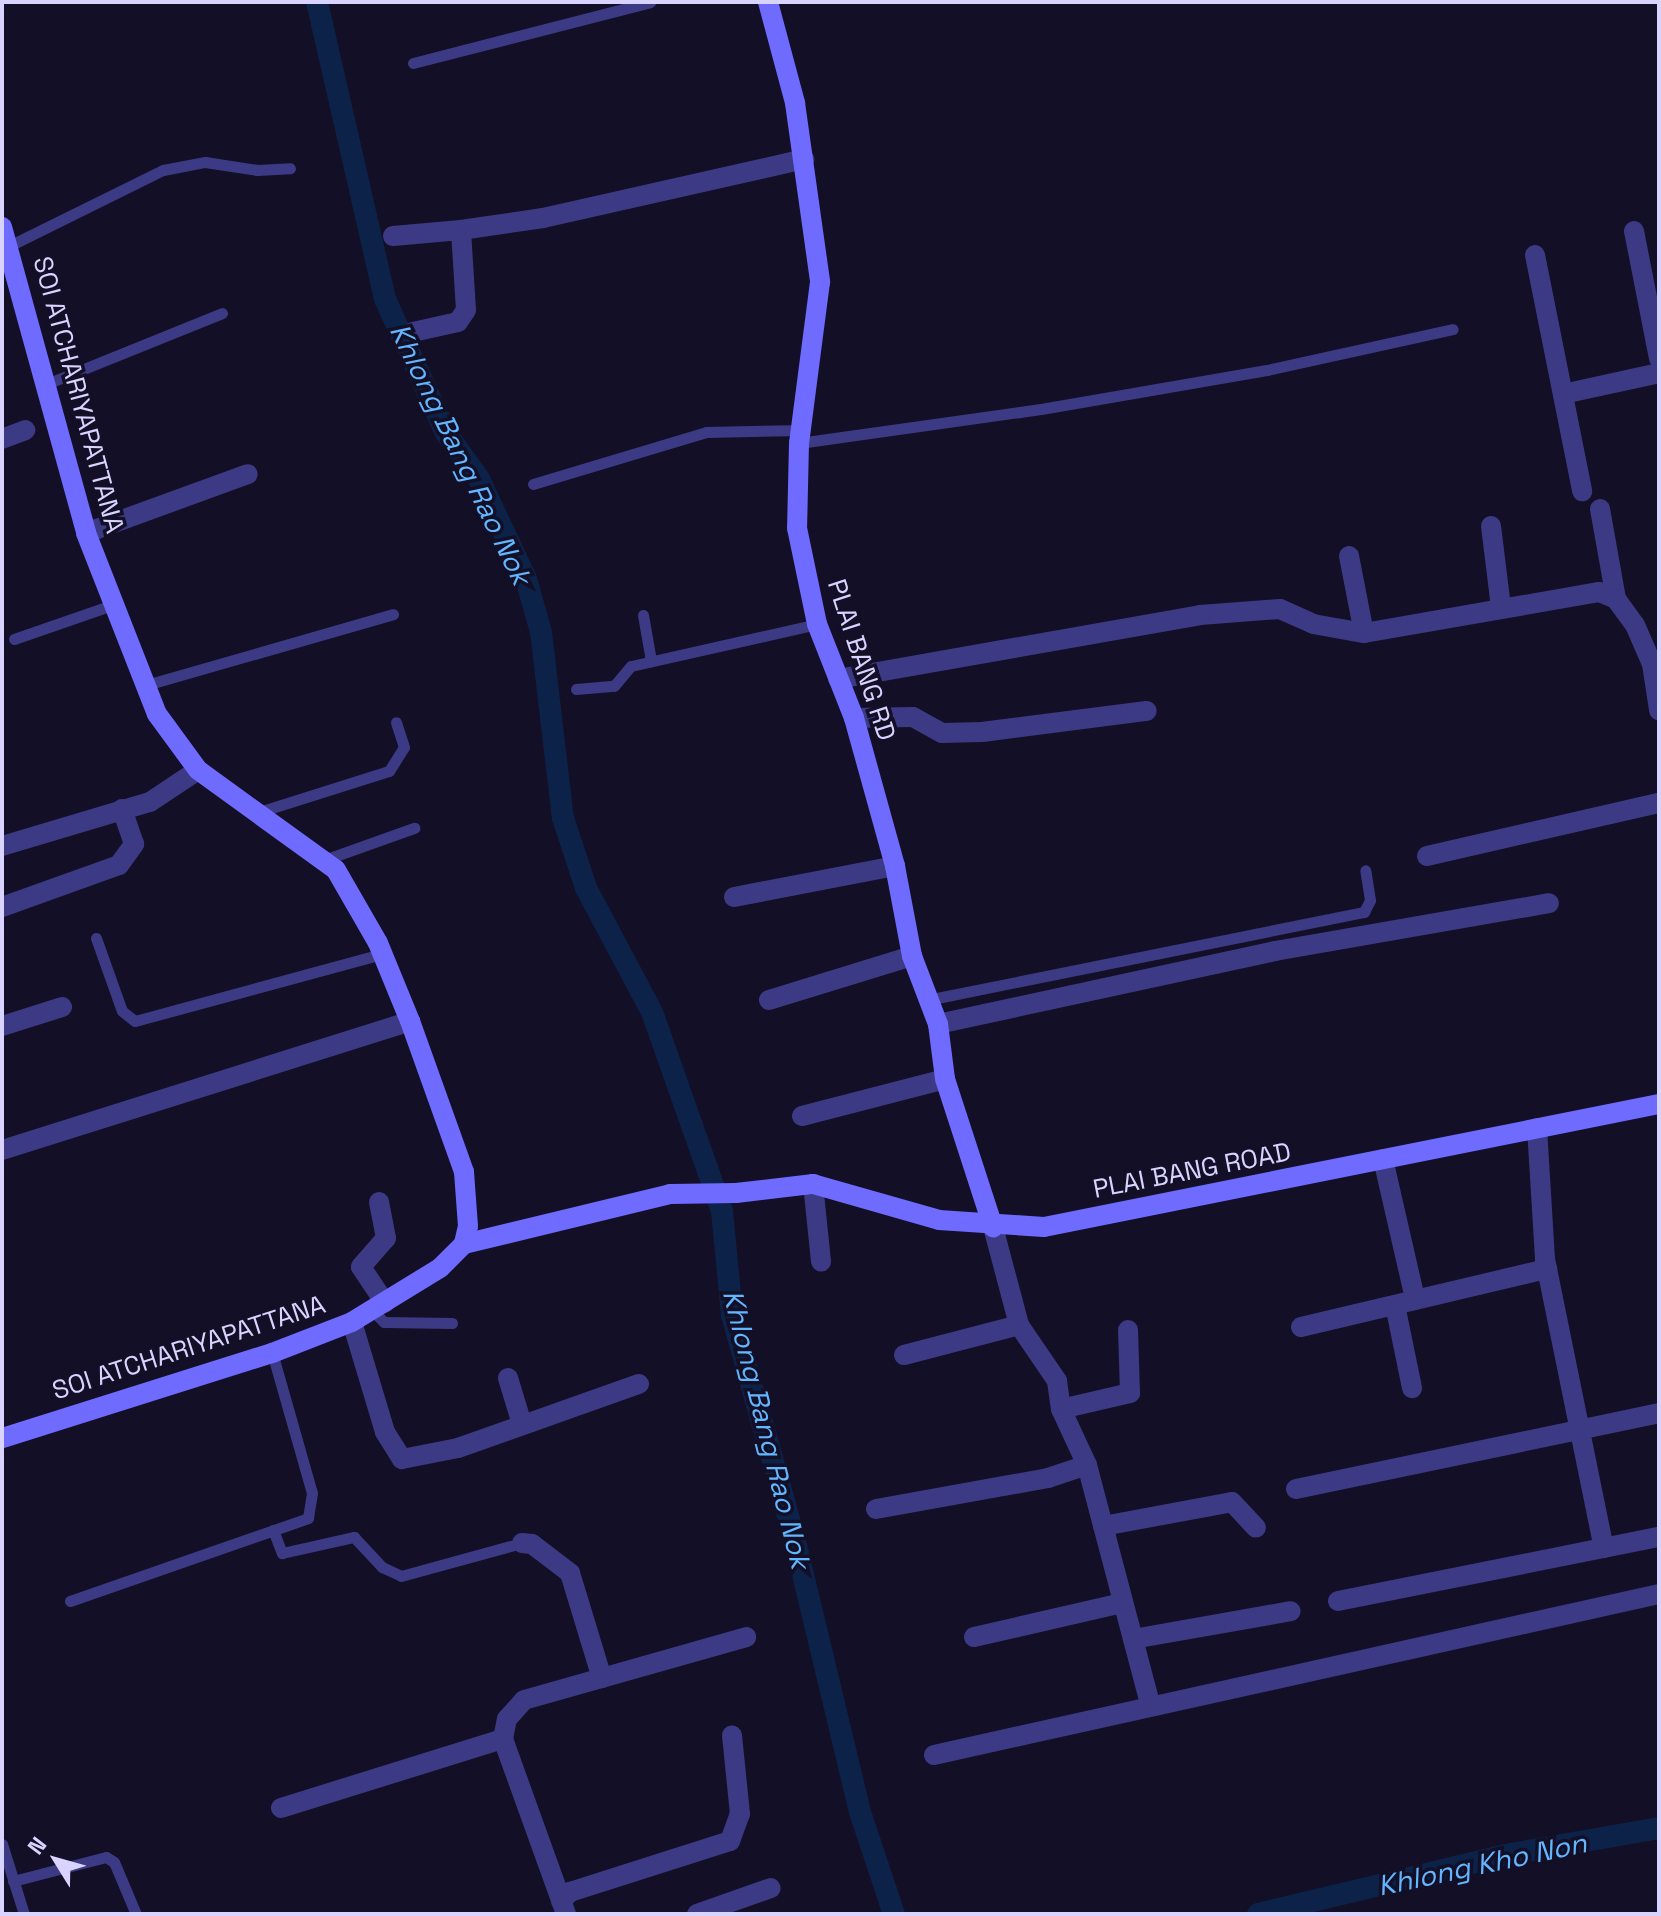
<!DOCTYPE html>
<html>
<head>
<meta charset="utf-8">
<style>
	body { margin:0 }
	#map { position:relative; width:1661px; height:1916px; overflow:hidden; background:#130f26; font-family:"Space Grotesk",sans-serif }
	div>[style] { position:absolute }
	.canal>* { height:22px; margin:-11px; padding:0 11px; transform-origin:11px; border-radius:11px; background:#0c2248 }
	.lane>* { height:11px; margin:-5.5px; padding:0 5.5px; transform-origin:5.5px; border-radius:5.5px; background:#3d3a85 }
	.street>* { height:20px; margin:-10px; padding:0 10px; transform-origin:10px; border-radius:10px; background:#3d3a85 }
	.secondary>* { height:20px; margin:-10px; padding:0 10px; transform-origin:10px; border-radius:10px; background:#6f6bff }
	span { translate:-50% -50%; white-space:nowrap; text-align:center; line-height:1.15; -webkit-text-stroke:7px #130f26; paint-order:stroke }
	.street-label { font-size:26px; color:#d9d4ff }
	.water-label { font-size:28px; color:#62b6ff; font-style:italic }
	.frame { position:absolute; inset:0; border:4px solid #d9d4ff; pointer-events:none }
	.north { position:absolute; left:16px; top:1820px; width:80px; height:80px; -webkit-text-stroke:6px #130f26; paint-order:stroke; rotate:307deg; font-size:22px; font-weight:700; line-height:32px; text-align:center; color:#d9d4ff }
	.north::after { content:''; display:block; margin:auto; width:28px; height:36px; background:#d9d4ff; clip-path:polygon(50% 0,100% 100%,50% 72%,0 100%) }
</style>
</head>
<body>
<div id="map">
	<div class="canal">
		<i style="left:317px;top:2px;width:305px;rotate:77.1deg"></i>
		<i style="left:385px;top:299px;width:147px;rotate:65.5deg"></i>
		<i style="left:446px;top:433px;width:57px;rotate:54.3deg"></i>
		<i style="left:479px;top:479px;width:110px;rotate:64.8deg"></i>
		<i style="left:526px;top:579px;width:55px;rotate:74.2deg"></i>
		<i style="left:541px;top:632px;width:187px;rotate:83.3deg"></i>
		<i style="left:563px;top:818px;width:74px;rotate:71.8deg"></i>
		<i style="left:586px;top:888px;width:140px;rotate:62deg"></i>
		<i style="left:652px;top:1012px;width:211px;rotate:70.6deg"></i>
		<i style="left:722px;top:1211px;width:104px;rotate:84.5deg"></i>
		<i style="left:732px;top:1315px;width:230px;rotate:74.4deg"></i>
		<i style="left:794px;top:1537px;width:283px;rotate:76.5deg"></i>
		<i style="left:860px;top:1812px;width:108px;rotate:71.6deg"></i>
		<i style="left:1258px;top:1914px;width:254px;rotate:-13.4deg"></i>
		<i style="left:1505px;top:1855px;width:156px;rotate:-9.9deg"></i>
	</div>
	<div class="lane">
		<i style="left:413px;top:63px;width:245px;rotate:-14.4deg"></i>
		<i style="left:11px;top:245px;width:169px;rotate:-26.3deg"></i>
		<i style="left:163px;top:170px;width:43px;rotate:-10.8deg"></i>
		<i style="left:205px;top:162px;width:53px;rotate:8.7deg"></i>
		<i style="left:257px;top:170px;width:33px;rotate:-3deg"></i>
		<i style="left:44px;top:385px;width:192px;rotate:-22deg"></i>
		<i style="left:799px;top:443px;width:244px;rotate:-8deg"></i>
		<i style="left:1041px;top:409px;width:229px;rotate:-9.8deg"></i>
		<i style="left:1267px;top:370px;width:190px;rotate:-12.4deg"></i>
		<i style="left:533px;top:484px;width:181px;rotate:-16.7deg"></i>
		<i style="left:706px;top:432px;width:97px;rotate:-1.2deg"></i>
		<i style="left:643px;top:615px;width:47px;rotate:80.1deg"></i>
		<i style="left:14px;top:639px;width:107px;rotate:-19.1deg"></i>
		<i style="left:146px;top:685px;width:257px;rotate:-16deg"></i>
		<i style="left:576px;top:689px;width:38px;rotate:-5deg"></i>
		<i style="left:614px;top:686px;width:26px;rotate:-50deg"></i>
		<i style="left:631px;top:666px;width:191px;rotate:-12.7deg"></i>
		<i style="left:259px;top:812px;width:136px;rotate:-17.5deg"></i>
		<i style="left:389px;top:771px;width:28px;rotate:-58deg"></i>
		<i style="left:404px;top:747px;width:26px;rotate:-108deg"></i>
		<i style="left:324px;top:860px;width:96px;rotate:-19.6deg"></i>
		<i style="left:96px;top:938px;width:77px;rotate:70.4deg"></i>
		<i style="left:122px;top:1011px;width:16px;rotate:38deg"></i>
		<i style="left:135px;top:1021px;width:256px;rotate:-15.2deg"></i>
		<i style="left:932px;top:999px;width:441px;rotate:-11.4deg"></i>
		<i style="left:1364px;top:912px;width:13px;rotate:-63deg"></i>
		<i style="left:1370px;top:900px;width:30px;rotate:-99deg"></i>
		<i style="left:372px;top:1310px;width:17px;rotate:45deg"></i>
		<i style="left:384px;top:1322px;width:68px;rotate:0.8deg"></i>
		<i style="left:273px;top:1530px;width:25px;rotate:69deg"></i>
		<i style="left:282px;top:1553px;width:74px;rotate:-12.5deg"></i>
		<i style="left:354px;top:1537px;width:41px;rotate:47deg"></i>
		<i style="left:382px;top:1567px;width:21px;rotate:25deg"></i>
		<i style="left:401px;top:1576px;width:125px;rotate:-15.3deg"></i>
		<i style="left:70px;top:1601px;width:252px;rotate:-19.2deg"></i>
		<i style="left:308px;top:1518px;width:25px;rotate:-81deg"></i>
		<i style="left:312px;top:1493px;width:146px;rotate:-105.9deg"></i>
		<i style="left:2px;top:1844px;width:73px;rotate:72.6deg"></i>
		<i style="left:13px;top:1881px;width:96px;rotate:-14.5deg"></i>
		<i style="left:106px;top:1857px;width:9px;rotate:32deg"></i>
		<i style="left:114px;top:1862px;width:56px;rotate:67.1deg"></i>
	</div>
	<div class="street">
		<i style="left:1634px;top:231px;width:130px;rotate:78.9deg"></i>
		<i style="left:393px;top:236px;width:68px;rotate:-5deg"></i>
		<i style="left:1535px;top:255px;width:241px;rotate:78.7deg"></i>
		<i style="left:413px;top:332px;width:46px;rotate:-12.5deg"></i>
		<i style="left:458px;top:322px;width:14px;rotate:-56deg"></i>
		<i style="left:466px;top:310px;width:80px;rotate:-93.6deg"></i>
		<i style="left:461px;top:230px;width:83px;rotate:-8.3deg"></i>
		<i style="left:543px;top:218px;width:268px;rotate:-12.7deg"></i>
		<i style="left:1563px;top:394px;width:98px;rotate:-12.3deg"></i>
		<i style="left:2px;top:439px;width:25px;rotate:-21deg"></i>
		<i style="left:1600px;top:509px;width:91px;rotate:79.9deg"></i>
		<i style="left:1491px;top:526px;width:83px;rotate:83deg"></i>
		<i style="left:86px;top:533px;width:172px;rotate:-20deg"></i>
		<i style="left:1349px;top:556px;width:78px;rotate:79deg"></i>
		<i style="left:838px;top:679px;width:368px;rotate:-10deg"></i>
		<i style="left:1200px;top:615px;width:80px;rotate:-4.3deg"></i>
		<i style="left:1280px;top:609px;width:36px;rotate:24deg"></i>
		<i style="left:1313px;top:624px;width:52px;rotate:10deg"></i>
		<i style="left:1364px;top:633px;width:239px;rotate:-9.9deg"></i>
		<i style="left:1599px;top:592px;width:18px;rotate:22deg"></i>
		<i style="left:1616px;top:599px;width:32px;rotate:54deg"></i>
		<i style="left:1635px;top:625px;width:43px;rotate:66.4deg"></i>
		<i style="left:1652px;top:664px;width:47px;rotate:81.3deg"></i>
		<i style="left:854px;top:718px;width:59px;rotate:-1deg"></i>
		<i style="left:913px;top:717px;width:33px;rotate:29deg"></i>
		<i style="left:942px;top:733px;width:40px;rotate:-1.4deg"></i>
		<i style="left:982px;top:732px;width:166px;rotate:-7.3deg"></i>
		<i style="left:2px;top:846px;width:154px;rotate:-16.6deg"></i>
		<i style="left:150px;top:802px;width:58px;rotate:-33.7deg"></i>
		<i style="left:1427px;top:856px;width:238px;rotate:-12.9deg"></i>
		<i style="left:734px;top:897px;width:164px;rotate:-10.9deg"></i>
		<i style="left:2px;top:907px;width:124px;rotate:-19.7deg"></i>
		<i style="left:119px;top:865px;width:26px;rotate:-54deg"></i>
		<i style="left:134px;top:844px;width:37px;rotate:-109deg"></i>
		<i style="left:769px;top:1000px;width:150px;rotate:-17.1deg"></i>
		<i style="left:938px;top:1024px;width:345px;rotate:-12.2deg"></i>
		<i style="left:1275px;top:951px;width:278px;rotate:-9.9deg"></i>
		<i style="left:2px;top:1026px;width:63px;rotate:-17.6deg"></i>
		<i style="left:802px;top:1116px;width:148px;rotate:-14.5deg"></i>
		<i style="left:1537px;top:1128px;width:131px;rotate:86.5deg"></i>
		<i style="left:1545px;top:1259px;width:295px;rotate:78.5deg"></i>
		<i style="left:2px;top:1150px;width:428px;rotate:-17.5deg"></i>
		<i style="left:1383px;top:1159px;width:144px;rotate:77.1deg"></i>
		<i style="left:813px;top:1184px;width:78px;rotate:84.1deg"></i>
		<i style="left:379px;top:1202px;width:37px;rotate:79deg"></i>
		<i style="left:386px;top:1238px;width:38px;rotate:131deg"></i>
		<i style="left:361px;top:1267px;width:43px;rotate:56.3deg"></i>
		<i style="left:993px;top:1227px;width:101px;rotate:75.1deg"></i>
		<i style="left:1019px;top:1325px;width:68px;rotate:55.8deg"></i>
		<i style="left:1057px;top:1381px;width:28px;rotate:82deg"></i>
		<i style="left:1061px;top:1409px;width:62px;rotate:65.1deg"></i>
		<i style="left:1087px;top:1465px;width:246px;rotate:75.2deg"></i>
		<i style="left:1395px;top:1305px;width:85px;rotate:78.4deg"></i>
		<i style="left:352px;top:1322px;width:115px;rotate:73.3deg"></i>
		<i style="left:385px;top:1432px;width:32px;rotate:58deg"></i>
		<i style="left:402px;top:1459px;width:57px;rotate:-11.1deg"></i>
		<i style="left:458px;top:1448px;width:192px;rotate:-19.5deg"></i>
		<i style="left:1301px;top:1327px;width:253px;rotate:-13.3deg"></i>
		<i style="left:904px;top:1355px;width:119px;rotate:-14.6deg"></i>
		<i style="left:508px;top:1378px;width:48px;rotate:73.1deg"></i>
		<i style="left:1061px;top:1409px;width:71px;rotate:-13.1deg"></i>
		<i style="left:1130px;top:1393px;width:63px;rotate:-91.8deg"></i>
		<i style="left:1296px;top:1489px;width:371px;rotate:-11.8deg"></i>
		<i style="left:876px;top:1509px;width:175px;rotate:-10.2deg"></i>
		<i style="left:1048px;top:1478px;width:41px;rotate:-18.4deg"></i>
		<i style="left:1103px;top:1526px;width:131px;rotate:-10.5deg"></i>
		<i style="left:1232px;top:1502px;width:35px;rotate:47deg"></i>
		<i style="left:522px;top:1543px;width:10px;rotate:6deg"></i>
		<i style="left:532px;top:1544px;width:48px;rotate:37.3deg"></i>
		<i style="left:570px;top:1573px;width:110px;rotate:73.1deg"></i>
		<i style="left:1338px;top:1601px;width:327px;rotate:-11.3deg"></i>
		<i style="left:974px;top:1637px;width:153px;rotate:-12.9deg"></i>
		<i style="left:1133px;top:1639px;width:160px;rotate:-10deg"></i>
		<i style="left:934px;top:1755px;width:743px;rotate:-12.52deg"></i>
		<i style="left:281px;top:1808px;width:232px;rotate:-17.3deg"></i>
		<i style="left:561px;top:1901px;width:13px;rotate:-45deg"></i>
		<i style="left:570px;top:1892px;width:168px;rotate:-17.7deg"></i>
		<i style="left:730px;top:1841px;width:29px;rotate:-70deg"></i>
		<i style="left:740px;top:1814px;width:79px;rotate:-95.8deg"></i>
		<i style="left:566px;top:1914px;width:186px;rotate:-109.8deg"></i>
		<i style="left:503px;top:1739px;width:20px;rotate:-79deg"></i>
		<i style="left:507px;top:1719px;width:25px;rotate:-48deg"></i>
		<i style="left:524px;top:1700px;width:231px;rotate:-15.8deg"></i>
		<i style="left:697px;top:1914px;width:78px;rotate:-19.4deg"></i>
	</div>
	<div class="secondary">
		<i style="left:768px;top:2px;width:105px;rotate:75deg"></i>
		<i style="left:795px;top:103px;width:181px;rotate:82deg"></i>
		<i style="left:820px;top:282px;width:162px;rotate:97.4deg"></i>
		<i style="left:799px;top:443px;width:85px;rotate:91.3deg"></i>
		<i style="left:797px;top:528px;width:98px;rotate:78.2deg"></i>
		<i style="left:817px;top:624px;width:101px;rotate:68.5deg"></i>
		<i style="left:854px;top:718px;width:154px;rotate:74.5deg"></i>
		<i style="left:895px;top:866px;width:92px;rotate:79.3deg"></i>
		<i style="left:912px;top:956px;width:73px;rotate:69.1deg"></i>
		<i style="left:938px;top:1024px;width:55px;rotate:82.7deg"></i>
		<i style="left:945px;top:1079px;width:156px;rotate:72deg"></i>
		<i style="left:2px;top:227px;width:317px;rotate:74.6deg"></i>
		<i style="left:86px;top:533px;width:194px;rotate:68.6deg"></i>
		<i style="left:157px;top:714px;width:69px;rotate:53.8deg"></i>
		<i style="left:198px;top:770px;width:170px;rotate:35.9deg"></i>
		<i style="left:336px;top:870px;width:84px;rotate:60.1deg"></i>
		<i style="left:378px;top:943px;width:84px;rotate:67.7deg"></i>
		<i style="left:410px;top:1021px;width:160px;rotate:70.3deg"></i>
		<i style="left:464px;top:1172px;width:54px;rotate:85.8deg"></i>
		<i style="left:468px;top:1226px;width:18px;rotate:103deg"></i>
		<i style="left:464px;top:1244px;width:34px;rotate:135deg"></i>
		<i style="left:440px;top:1268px;width:103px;rotate:148.5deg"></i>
		<i style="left:352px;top:1322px;width:86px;rotate:158.8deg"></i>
		<i style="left:272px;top:1353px;width:283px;rotate:162.5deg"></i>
		<i style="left:464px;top:1244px;width:212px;rotate:-13.6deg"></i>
		<i style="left:670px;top:1194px;width:66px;rotate:-0.9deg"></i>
		<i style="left:736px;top:1193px;width:78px;rotate:-6.7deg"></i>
		<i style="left:813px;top:1184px;width:131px;rotate:15.9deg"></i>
		<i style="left:939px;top:1220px;width:105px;rotate:3.8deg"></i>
		<i style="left:1044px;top:1227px;width:627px;rotate:-11.31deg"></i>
	</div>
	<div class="street-label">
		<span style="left:78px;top:395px;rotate:75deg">SOI ATCHARIYAPATTANA</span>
		<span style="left:861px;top:660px;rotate:72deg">PLAI BANG RD</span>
		<span style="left:1192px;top:1171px;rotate:-11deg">PLAI BANG ROAD</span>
		<span style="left:189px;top:1348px;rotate:-18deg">SOI ATCHARIYAPATTANA</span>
	</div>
	<div class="water-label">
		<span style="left:461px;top:454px;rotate:64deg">Khlong Bang Rao Nok</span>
		<span style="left:767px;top:1429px;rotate:76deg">Khlong Bang Rao Nok</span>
		<span style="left:1482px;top:1864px;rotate:-12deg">Khlong Kho Non</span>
	</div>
	<div class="frame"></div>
	<div class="north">N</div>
</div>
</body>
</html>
